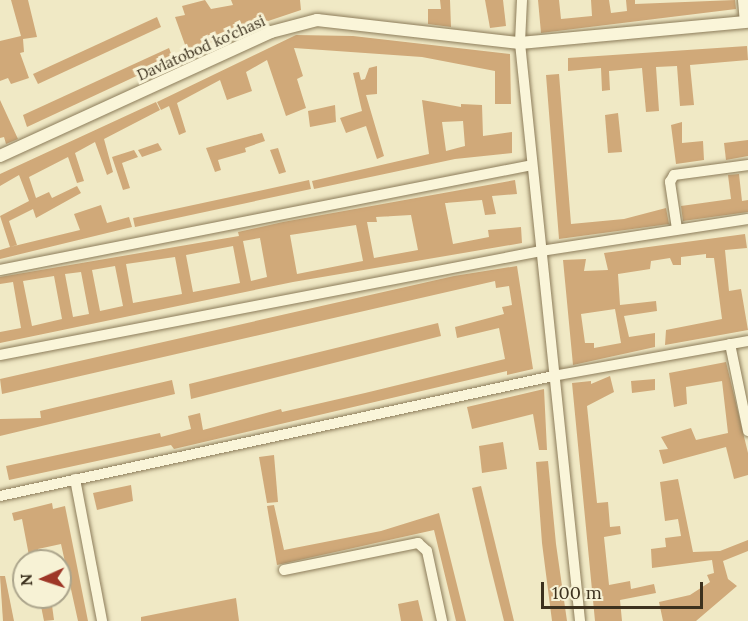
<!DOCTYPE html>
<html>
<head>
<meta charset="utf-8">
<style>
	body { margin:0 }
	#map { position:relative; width:748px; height:621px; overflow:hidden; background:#f0e9c5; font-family:Lora,serif }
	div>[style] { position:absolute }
	.building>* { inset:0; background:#d0a979 }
	.roads { filter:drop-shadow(0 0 2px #8c7c5a) drop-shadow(0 0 2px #8c7c5a) }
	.minor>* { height:10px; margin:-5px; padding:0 5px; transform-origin:5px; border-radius:5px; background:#faf5d9 }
	.tertiary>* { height:12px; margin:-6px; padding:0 6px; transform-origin:6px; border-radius:6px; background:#faf5d9 }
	span { translate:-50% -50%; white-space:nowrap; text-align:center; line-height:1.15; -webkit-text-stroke:6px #f7f2d5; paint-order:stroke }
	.street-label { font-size:15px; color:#3c311e }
	.north { position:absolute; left:12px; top:549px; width:60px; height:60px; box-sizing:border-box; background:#f7f2d5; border:2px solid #aca58c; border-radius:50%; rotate:267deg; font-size:16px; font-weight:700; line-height:24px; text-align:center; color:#3c311e }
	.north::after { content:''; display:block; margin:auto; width:21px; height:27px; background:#9e3727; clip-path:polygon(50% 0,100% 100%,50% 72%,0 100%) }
	.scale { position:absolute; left:541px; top:582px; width:162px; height:27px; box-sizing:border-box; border:3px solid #3c311e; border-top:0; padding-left:8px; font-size:18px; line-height:21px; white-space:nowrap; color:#3c311e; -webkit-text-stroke:4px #f7f2d5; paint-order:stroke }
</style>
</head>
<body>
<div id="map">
	<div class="building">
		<i style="clip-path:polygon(11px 0,28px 0,37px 37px,23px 39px,24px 52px,20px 53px,29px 78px,11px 84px,8px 78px,0 81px,0 41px,21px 36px)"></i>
		<i style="clip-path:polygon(205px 0,211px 9px,233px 5px,231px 0,300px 0,301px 10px,232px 33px,188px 53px,175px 17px,185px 15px,182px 6px)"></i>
		<i style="clip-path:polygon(440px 0,450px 0,451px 27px,428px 24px,428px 9px,441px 9px)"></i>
		<i style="clip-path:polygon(485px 0,503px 0,506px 26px,490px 28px)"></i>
		<i style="clip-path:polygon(538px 0,559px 0,561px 19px,592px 16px,591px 0,609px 0,611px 13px,627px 11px,626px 0,635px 0,635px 4px,735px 0,736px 9px,541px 33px)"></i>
		<i style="clip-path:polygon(157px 17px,161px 27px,38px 84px,33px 74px)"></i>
		<i style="clip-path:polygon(296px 35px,353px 36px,510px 54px,511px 104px,495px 104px,495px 71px,422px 57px,294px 48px,303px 76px,297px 79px,306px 108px,286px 116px,267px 60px,246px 72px,252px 91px,227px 100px,220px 80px,177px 103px,186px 132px,179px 135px,169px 106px,161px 110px,157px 102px)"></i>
		<i style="clip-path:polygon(747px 46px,748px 60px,690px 65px,694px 105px,680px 106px,677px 66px,656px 67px,659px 111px,646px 112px,642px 68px,609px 71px,610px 90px,602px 91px,601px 68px,568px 71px,568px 58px)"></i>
		<i style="clip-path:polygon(169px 48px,173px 59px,27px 127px,23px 115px)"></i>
		<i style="clip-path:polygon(377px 66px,377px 94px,366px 95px,384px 156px,377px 159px,366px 126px,346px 133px,340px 118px,362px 111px,353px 73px,359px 72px,361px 80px,365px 79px,369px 68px)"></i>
		<i style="clip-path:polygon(559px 74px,571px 224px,624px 219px,666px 208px,669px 224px,559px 239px,546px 75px)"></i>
		<i style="clip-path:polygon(0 100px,18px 139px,6px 144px,4px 137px,0 138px)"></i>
		<i style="clip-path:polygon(evenodd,422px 100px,461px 107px,461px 104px,482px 105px,483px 136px,512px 132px,512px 153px,455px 159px,314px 189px,312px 181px,429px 154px,422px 100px,463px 121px,465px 146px,446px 151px,442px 122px,463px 121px)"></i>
		<i style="clip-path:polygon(156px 102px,160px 110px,104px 139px,113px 172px,107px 175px,95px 142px,75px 153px,84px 181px,77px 183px,68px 157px,29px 177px,36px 198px,49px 192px,52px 198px,77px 186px,81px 193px,36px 218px,33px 209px,9px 221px,17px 245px,10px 247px,80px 230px,74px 214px,101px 205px,107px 223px,129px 217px,132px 227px,0 259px,0 250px,10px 247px,0 216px,29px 201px,19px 175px,0 186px,0 174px)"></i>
		<i style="clip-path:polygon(335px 105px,336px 122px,310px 127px,308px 111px)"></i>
		<i style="clip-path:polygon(618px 113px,622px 152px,608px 153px,605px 115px)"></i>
		<i style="clip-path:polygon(682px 122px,682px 143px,703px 141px,704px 160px,676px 164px,671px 125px)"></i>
		<i style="clip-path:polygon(262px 133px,265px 141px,245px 148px,246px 152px,218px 160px,221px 170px,215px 172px,206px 148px)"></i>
		<i style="clip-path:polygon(748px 140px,748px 156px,726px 160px,724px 143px)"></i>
		<i style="clip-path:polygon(158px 143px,162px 150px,142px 157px,138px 150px)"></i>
		<i style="clip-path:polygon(278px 148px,286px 172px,279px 174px,270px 150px)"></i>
		<i style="clip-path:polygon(134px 150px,138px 157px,122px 163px,130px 188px,123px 190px,112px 157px)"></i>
		<i style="clip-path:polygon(739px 174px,742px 201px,748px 200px,748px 212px,683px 221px,681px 206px,731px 199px,728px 175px)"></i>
		<i style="clip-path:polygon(309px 180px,311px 189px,135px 227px,133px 218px)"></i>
		<i style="clip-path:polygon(evenodd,515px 180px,517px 194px,492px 196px,496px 214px,485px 215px,482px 200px,445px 203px,453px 244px,489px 237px,488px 230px,521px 227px,522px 243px,293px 282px,0 343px,0 332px,21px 328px,13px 282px,0 284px,0 277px,239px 236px,238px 232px,283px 222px,515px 180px,411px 215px,418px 250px,374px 258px,367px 222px,377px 222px,376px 217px,411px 215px,515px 180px,356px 225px,363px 261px,297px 274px,290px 235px,356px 225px,515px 180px,260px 238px,267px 277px,251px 281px,243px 241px,260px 238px,515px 180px,233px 246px,240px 283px,193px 292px,186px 255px,233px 246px,515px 180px,175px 257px,182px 294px,133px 303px,126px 264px,175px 257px,515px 180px,115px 266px,123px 306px,100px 311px,92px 270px,115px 266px,515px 180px,81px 272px,89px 314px,73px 317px,65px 274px,81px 272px,515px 180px,54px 276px,62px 319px,32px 326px,23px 281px,54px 276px)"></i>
		<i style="clip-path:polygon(evenodd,745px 234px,747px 248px,725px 250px,729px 291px,741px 289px,748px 330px,665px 345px,666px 330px,722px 319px,714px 258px,706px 258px,706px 254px,681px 257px,681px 265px,673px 265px,670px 258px,651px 261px,650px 269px,618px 274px,620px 305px,656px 301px,657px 311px,624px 316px,629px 337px,655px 333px,655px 347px,573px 365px,563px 260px,586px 259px,584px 271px,608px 270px,604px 253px,745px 234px,615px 309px,621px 343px,594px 348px,594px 343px,585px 343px,581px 314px,615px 309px)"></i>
		<i style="clip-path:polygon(517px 266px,533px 369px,507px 375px,507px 371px,174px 449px,171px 445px,9px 480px,6px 466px,160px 433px,161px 437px,191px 429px,188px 416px,200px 413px,203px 430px,281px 409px,282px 412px,365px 393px,505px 359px,499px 328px,457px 338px,455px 327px,504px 314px,502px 307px,512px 305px,509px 286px,496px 288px,495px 281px,2px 394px,0 379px,454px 276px)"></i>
		<i style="clip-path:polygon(438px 323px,441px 336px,191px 399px,189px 384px)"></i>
		<i style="clip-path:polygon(726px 362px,748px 453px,748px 475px,734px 479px,726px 447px,663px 464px,659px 450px,668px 449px,661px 437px,691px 428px,696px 440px,728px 433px,722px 381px,686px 387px,687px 404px,674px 407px,669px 373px)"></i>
		<i style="clip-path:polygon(610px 376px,614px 392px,587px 406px,597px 503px,608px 502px,610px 527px,620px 526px,621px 534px,604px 537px,609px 585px,630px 581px,631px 589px,654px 584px,656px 593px,620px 600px,622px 621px,595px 621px,572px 383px,591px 381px,591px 384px)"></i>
		<i style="clip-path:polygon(655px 379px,655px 390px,632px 393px,631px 381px)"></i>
		<i style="clip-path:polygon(172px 380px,175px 394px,0 436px,0 419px,41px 418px,40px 411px)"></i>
		<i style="clip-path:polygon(544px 389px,547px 450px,539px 450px,533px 414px,472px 429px,467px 407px)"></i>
		<i style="clip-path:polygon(503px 442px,507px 469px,482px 473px,479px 446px)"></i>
		<i style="clip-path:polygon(274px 455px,278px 502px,267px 503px,259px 457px)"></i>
		<i style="clip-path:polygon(548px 461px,556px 544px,567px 621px,552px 621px,542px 543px,536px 462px)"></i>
		<i style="clip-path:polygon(678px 479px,693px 552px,720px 551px,748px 540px,748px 551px,723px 561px,728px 579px,737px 586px,696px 621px,663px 621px,659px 602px,690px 595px,710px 582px,707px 575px,714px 573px,712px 560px,652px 568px,651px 549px,666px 547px,665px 538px,681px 536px,678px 519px,665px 521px,660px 482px)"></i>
		<i style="clip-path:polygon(131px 485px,133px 501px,97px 510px,93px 493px)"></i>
		<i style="clip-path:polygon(481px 486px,498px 555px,514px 621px,504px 621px,489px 561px,472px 488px)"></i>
		<i style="clip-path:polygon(52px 503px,53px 509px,65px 506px,88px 621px,78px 621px,61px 544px,38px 549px,41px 561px,30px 561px,22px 519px,14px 521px,12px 513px)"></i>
		<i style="clip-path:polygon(274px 505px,284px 550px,381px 531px,439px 513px,466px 621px,456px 621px,434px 530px,277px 565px,267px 506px)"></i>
		<i style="clip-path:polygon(0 576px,5px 576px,14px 621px,3px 621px)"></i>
		<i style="clip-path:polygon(51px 598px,54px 620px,44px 621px,40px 601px)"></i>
		<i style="clip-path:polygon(236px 598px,239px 621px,141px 621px,141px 617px)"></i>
		<i style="clip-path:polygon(418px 600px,423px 621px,401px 621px,398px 604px)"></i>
	</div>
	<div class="roads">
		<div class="minor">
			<i style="left:522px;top:0;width:43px;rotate:92.7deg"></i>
			<i style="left:520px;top:43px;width:581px;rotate:84.07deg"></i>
			<i style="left:743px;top:0;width:22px;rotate:85deg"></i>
			<i style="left:677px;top:229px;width:48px;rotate:-98.5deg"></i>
			<i style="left:670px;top:182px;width:8px;rotate:-60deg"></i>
			<i style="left:674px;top:175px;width:75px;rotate:-7.7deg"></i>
			<i style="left:0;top:270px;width:542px;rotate:-11.16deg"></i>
			<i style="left:730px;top:344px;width:89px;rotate:78.3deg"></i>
			<i style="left:0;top:355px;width:551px;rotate:-10.88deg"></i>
			<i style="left:541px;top:251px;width:209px;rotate:-8.8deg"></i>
			<i style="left:75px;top:479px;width:145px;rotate:79.2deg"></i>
			<i style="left:0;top:496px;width:566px;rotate:-12.24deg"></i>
			<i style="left:553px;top:376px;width:198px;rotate:-10.2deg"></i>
			<i style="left:284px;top:570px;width:137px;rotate:-11.4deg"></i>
			<i style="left:418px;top:543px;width:12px;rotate:42deg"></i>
			<i style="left:427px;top:551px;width:72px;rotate:77.9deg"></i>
		</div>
		<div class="tertiary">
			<i style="left:0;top:156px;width:298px;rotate:-24.6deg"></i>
			<i style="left:271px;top:32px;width:48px;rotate:-14.6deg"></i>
			<i style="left:317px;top:20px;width:204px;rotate:6.5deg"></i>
			<i style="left:520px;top:43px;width:229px;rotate:-5.3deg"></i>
		</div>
	</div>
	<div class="street-label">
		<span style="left:201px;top:48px;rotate:-24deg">Davlatobod ko'chasi</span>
	</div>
	<div class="north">N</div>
	<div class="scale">100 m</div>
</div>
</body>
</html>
